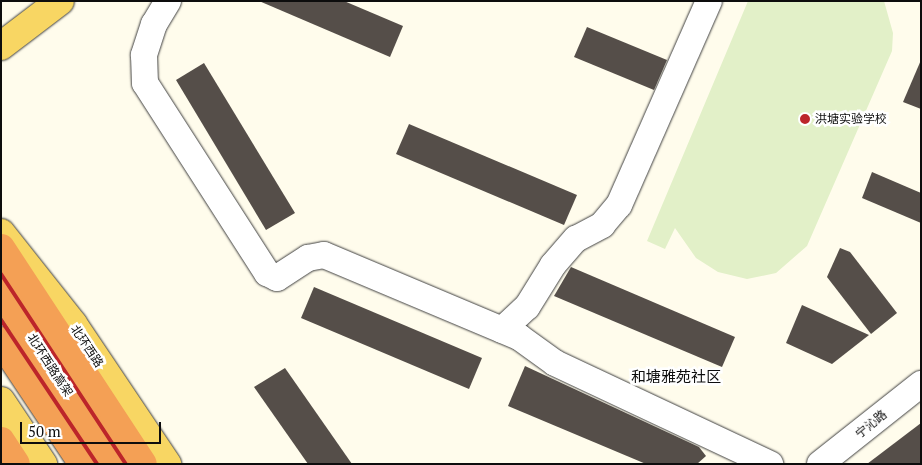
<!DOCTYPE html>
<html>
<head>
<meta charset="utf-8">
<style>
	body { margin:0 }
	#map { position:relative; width:922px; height:465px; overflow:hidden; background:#fffcec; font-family:"PT Serif","Noto Sans SC",serif }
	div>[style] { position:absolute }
	.pitch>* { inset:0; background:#e2f0c8 }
	.building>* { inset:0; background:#554e49 }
	.roads { filter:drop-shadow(0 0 1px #404040) drop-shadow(0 0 1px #404040) }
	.minor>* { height:26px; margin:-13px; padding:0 13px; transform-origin:13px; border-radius:13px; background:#fff }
	.major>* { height:28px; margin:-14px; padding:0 14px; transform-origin:14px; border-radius:14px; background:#f8d663 }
	.highway>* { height:28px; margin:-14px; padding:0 14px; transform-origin:14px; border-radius:14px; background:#f4a055 }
	.rail>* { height:4px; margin:-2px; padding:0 2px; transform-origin:2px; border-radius:2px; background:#bc252a }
	.dots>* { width:14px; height:14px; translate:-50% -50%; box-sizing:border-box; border:2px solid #fff; border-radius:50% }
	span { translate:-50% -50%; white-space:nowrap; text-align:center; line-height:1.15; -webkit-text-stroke:5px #fff; paint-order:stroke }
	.poi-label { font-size:12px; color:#0d0d0d }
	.left { translate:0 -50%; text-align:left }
	.street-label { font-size:12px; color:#0d0d0d }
	.quarter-label { font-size:15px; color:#0d0d0d }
	.frame { position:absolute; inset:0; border:2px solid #0d0d0d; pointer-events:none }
	.scale { position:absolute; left:20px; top:422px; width:141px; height:22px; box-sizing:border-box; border:2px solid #0d0d0d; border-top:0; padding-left:6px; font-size:15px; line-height:18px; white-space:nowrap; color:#0d0d0d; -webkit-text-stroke:4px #fff; paint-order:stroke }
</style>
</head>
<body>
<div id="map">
	<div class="pitch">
		<i style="clip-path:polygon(748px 1px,884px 1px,893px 33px,892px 51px,807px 246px,776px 273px,747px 279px,718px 272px,696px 258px,675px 228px,665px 249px,647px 241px)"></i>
	</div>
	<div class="building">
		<i style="clip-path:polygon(259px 1px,344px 1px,403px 26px,390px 57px)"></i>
		<i style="clip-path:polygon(587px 27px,667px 60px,654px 90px,574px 57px)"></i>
		<i style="clip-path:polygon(921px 60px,921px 109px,903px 102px)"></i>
		<i style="clip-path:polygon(204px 63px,295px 213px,266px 230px,176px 80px)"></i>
		<i style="clip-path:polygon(409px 124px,577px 195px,564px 225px,396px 154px)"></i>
		<i style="clip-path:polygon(872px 172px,921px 193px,921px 223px,862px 198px)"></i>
		<i style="clip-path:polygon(840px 248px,850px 252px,897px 313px,871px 334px,827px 277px)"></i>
		<i style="clip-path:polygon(571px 267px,735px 337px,722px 367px,554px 296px)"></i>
		<i style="clip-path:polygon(314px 287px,482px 358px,469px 389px,301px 318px)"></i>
		<i style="clip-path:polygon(802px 305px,869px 335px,832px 364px,786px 343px)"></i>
		<i style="clip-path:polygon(525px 366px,699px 447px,706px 456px,697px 464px,646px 464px,508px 406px)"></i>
		<i style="clip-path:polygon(285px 368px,352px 464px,308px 464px,254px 387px)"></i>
		<i style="clip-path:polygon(921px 423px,921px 464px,867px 464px)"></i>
	</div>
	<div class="roads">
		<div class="minor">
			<i style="left:168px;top:1px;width:27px;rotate:121deg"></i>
			<i style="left:154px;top:24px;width:33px;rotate:108deg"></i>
			<i style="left:144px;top:55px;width:28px;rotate:88deg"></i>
			<i style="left:145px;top:83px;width:226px;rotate:57.3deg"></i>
			<i style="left:267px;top:273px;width:11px;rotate:27deg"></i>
			<i style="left:277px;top:278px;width:37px;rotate:-33deg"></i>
			<i style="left:308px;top:258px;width:16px;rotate:-11deg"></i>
			<i style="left:324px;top:255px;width:212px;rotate:22.8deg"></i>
			<i style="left:519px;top:337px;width:44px;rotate:35.8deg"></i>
			<i style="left:555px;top:363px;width:238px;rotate:25.2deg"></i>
			<i style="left:502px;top:330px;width:34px;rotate:-43deg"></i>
			<i style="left:527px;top:307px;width:49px;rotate:-58.2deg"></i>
			<i style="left:553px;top:265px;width:35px;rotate:-49deg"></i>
			<i style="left:576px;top:239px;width:30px;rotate:-28deg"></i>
			<i style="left:602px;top:225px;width:26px;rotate:-50deg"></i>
			<i style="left:619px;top:205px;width:223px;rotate:-66.2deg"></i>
			<i style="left:820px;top:464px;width:129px;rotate:-38.4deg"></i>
		</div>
		<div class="major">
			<i style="left:1px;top:46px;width:74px;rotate:-37.3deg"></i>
			<i style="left:1px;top:233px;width:116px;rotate:51.6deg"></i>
			<i style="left:73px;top:324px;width:169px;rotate:56.1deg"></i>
			<i style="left:1px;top:401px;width:76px;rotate:56.3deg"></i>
		</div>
		<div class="highway">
			<i style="left:1px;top:248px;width:258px;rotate:56.7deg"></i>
			<i style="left:1px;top:291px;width:207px;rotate:56.6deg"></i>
			<i style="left:1px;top:341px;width:148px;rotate:56.3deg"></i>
			<i style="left:1px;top:441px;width:27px;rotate:57deg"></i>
		</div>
	</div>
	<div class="rail">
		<i style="left:1px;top:274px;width:227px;rotate:56.7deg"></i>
		<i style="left:1px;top:320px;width:173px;rotate:56.3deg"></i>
	</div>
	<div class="dots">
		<i style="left:805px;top:119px;background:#bc252a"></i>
	</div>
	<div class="poi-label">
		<span class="left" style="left:815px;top:119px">洪塘实验学校</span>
	</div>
	<div class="street-label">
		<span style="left:87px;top:346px;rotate:56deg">北环西路</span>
		<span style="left:50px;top:365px;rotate:57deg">北环西路高架</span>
		<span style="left:871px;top:424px;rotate:-39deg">宁沁路</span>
	</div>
	<div class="quarter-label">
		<span style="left:676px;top:377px">和塘雅苑社区</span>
	</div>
	<div class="frame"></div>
	<div class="scale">50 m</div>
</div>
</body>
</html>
